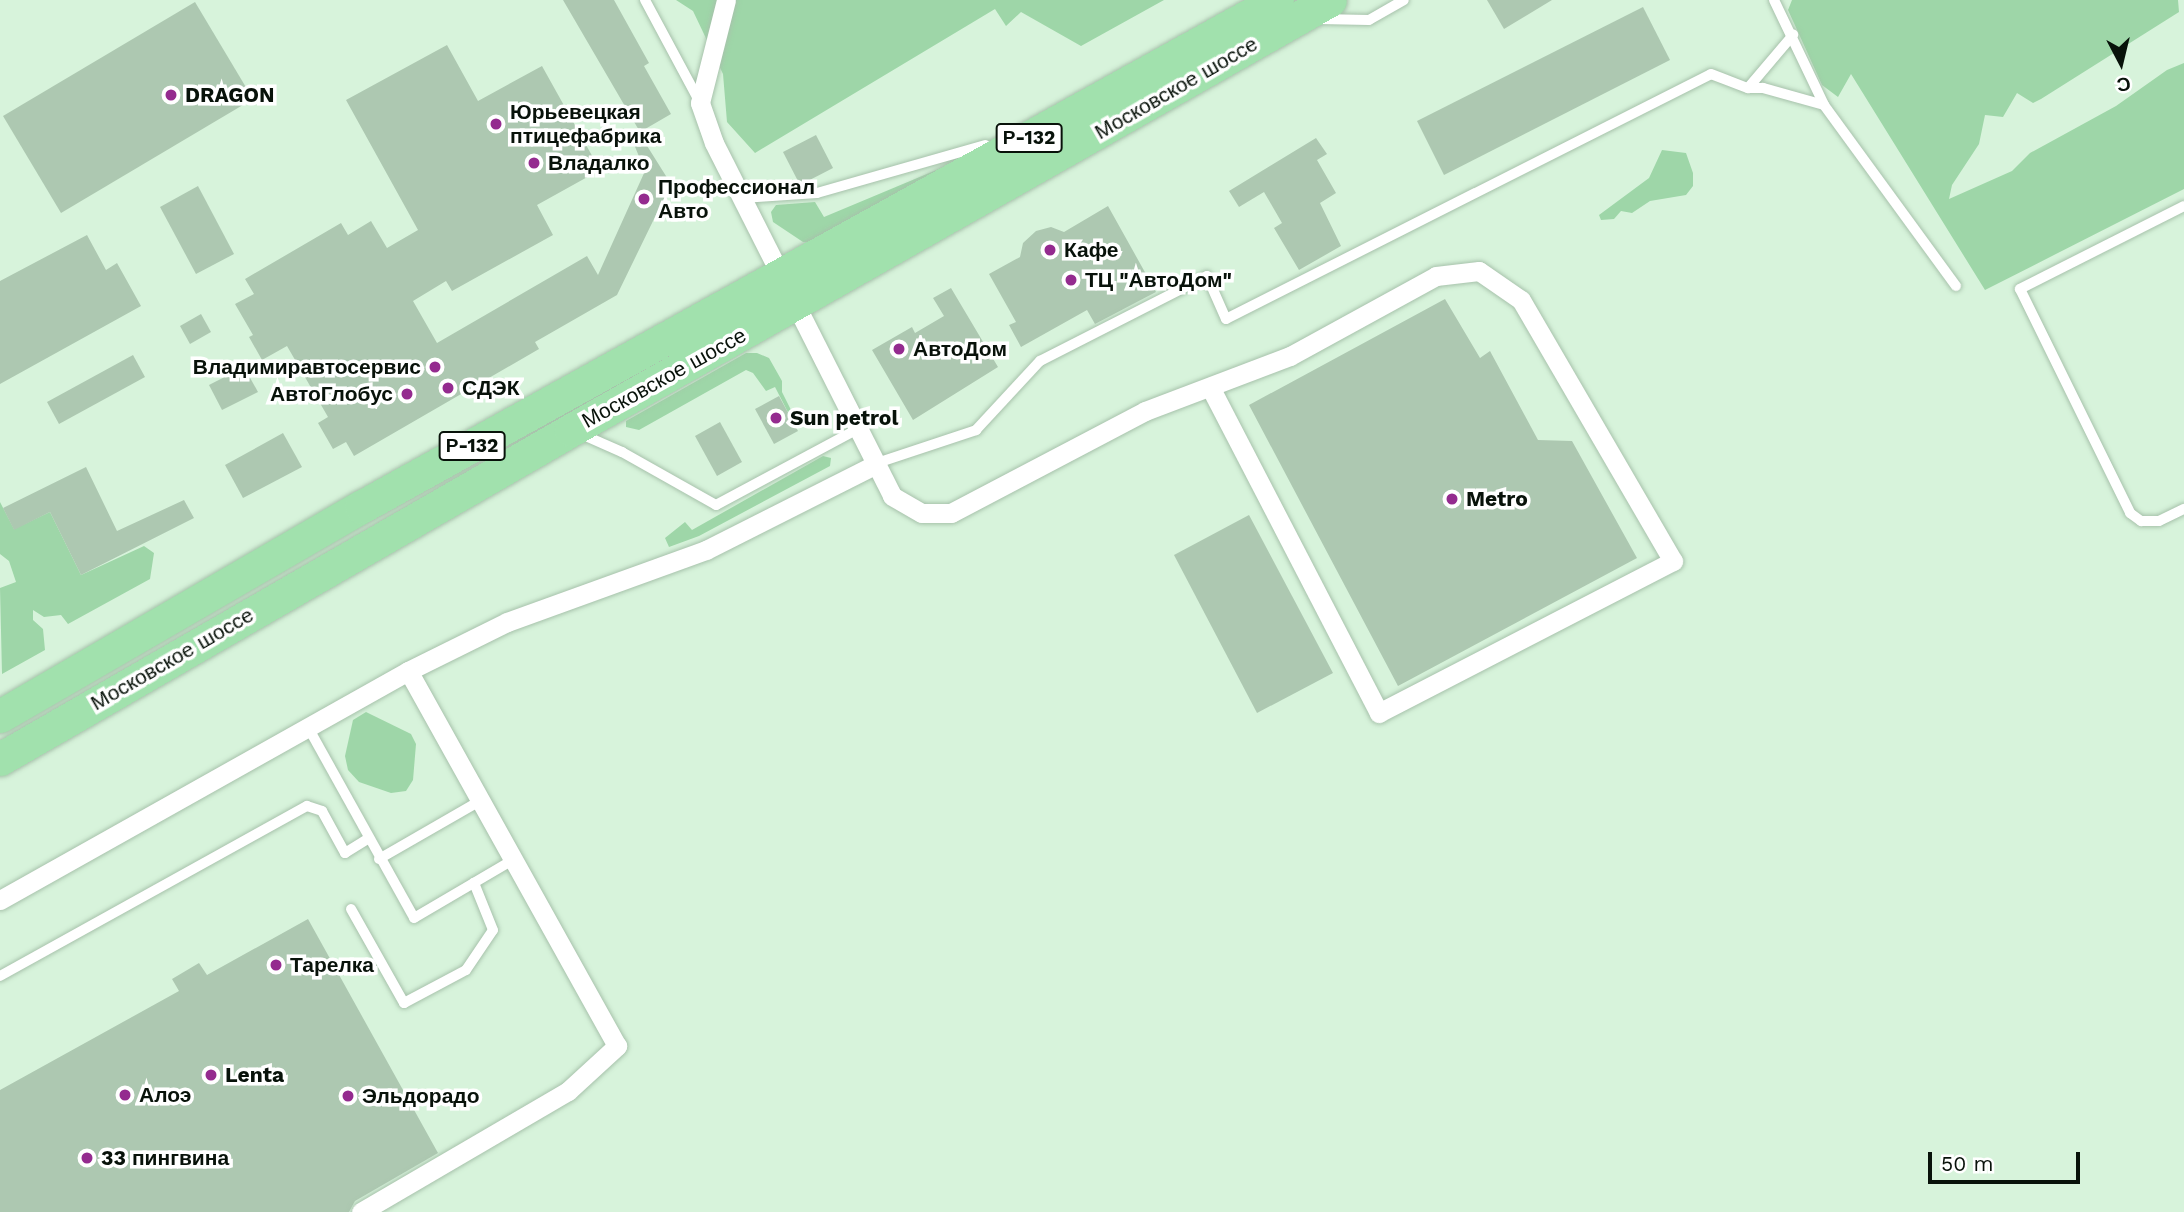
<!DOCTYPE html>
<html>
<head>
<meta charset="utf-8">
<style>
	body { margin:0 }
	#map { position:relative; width:2184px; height:1212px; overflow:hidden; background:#d7f3db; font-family:"Work Sans",sans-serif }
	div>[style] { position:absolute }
	.green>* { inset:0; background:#9ed6a8 }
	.building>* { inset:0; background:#adc8b1 }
	.roads { filter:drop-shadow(0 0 2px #a7c2ab) drop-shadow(0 0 2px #a7c2ab) }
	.lane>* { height:10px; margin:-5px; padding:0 5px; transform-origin:5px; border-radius:5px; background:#fff }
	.street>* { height:19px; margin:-9.5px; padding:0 9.5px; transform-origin:9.5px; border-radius:9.5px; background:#fff }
	.highway>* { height:33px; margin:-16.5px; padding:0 16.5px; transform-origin:16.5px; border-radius:16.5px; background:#a1e1ad }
	.dots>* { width:19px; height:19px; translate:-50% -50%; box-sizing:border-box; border:4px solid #fff; border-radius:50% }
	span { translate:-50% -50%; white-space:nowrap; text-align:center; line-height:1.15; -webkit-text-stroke:7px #fff; paint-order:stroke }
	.shield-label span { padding:2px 5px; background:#fff; border:2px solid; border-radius:5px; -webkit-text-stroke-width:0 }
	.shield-label { font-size:19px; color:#08120a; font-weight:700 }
	.street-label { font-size:21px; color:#08120a }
	.poi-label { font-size:21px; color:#08120a; font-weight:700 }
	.left { translate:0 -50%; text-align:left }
	.right { translate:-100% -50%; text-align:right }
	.north { position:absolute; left:2086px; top:28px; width:70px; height:70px; -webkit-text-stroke:5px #fff; paint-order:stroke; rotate:173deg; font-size:19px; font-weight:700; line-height:28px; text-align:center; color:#08120a }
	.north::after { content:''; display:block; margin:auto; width:24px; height:32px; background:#08120a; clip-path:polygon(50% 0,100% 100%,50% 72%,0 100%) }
	.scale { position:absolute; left:1928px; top:1152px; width:152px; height:32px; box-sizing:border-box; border:4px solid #08120a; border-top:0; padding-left:9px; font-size:21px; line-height:24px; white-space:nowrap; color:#08120a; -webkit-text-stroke:5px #fff; paint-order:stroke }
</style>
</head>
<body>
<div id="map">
	<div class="green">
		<i style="clip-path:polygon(676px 0,1164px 0,1081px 46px,1021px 12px,1006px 26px,995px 9px,755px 153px,727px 122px,723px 74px,693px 11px)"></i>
		<i style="clip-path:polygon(1792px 0,2178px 0,2179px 12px,2041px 99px,2033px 103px,2017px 93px,2003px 117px,1985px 115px,1979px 144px,1952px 185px,1949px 199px,2012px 171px,2030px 153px,2116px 106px,2167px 70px,2184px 63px,2184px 189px,1985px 290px,1851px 74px,1838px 97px,1822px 85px,1788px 10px)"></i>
		<i style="clip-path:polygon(1662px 150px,1686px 153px,1693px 173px,1693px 186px,1686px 195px,1650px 201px,1632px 213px,1621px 211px,1614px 219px,1601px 220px,1599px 215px,1649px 178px)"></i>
		<i style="clip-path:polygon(946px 166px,818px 242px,803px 242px,773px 222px,771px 212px,776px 205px,815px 202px,824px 217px)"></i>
		<i style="clip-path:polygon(746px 353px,757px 353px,769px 358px,782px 381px,782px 392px,797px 422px,794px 424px,775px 387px,766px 391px,753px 373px,746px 370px,639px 430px,626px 427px,626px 421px)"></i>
		<i style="clip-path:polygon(823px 456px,831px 458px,830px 466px,699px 536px,669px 547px,665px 538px,685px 522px,692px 530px)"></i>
		<i style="clip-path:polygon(0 502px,14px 529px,50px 512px,81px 575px,144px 546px,154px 553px,150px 579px,68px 624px,61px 615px,44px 617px,33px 610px,33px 620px,43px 629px,45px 650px,2px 674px,0 588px,16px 582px,9px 561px,0 554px)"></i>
		<i style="clip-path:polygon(366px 712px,411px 734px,416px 744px,413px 780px,406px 791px,391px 793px,359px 782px,348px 770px,345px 756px,353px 720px)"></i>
	</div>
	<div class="building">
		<i style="clip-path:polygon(563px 0,614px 0,649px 63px,644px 66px,671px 114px,640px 132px)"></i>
		<i style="clip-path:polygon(1487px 0,1552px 0,1504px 29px)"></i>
		<i style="clip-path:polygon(195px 2px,253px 99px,61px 213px,3px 116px)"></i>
		<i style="clip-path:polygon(1643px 7px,1670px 60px,1444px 175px,1417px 121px)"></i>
		<i style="clip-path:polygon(447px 45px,478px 101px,542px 66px,600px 170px,537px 205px,553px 235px,452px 291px,446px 281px,413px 301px,437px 343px,587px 256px,598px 275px,645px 171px,631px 137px,639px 133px,671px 184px,617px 295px,535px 342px,539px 349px,354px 456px,346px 442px,333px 449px,318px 423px,328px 417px,287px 346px,262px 360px,249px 337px,253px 335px,235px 304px,254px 294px,245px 279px,341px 223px,348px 235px,371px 221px,387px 248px,418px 230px,346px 100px)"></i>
		<i style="clip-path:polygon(816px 135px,833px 168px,800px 185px,783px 152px)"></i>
		<i style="clip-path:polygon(1316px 138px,1327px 154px,1317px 160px,1336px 193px,1320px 203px,1341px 246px,1299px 270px,1274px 228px,1282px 223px,1264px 192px,1239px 207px,1229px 191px)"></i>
		<i style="clip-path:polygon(198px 186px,234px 254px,196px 274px,160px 207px)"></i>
		<i style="clip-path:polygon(1108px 206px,1156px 292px,1095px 324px,1087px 310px,1021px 347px,1009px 325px,1016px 322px,989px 274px,1020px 257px,1023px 243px,1036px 231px,1051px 227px,1064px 232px)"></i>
		<i style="clip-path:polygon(87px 235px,106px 270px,117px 263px,141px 306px,0 384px,0 281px)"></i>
		<i style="clip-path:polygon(951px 288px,998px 367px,913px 420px,872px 350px,912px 327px,915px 333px,944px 316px,933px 298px)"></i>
		<i style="clip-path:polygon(1445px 299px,1480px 358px,1490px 351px,1538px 440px,1572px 441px,1637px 558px,1398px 686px,1249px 405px)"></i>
		<i style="clip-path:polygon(201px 314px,211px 332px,190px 344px,180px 326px)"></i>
		<i style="clip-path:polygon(133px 355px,145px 377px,59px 424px,47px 402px)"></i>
		<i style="clip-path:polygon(244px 367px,258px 392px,222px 410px,209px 385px)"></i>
		<i style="clip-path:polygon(779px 396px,798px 431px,774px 444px,755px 409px)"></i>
		<i style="clip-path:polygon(720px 422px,742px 462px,717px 476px,695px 436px)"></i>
		<i style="clip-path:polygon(283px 433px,302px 467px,243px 498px,225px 465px)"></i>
		<i style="clip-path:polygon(86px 467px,117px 531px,184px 500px,194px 518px,81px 575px,50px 512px,14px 530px,3px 508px)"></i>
		<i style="clip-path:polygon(1249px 515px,1333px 673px,1257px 713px,1174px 555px)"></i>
		<i style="clip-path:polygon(308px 919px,438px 1153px,355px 1201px,349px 1212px,0 1212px,0 1090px,179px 991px,172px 979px,199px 963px,207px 975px)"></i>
	</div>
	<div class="roads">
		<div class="lane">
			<i style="left:645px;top:0;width:112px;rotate:61.8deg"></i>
			<i style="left:1774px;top:0;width:116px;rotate:64.5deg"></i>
			<i style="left:1824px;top:105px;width:224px;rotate:53.9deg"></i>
			<i style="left:1319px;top:19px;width:50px;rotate:1.1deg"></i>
			<i style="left:1369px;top:20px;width:40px;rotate:-29.7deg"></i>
			<i style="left:1748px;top:88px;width:70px;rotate:-49.7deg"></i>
			<i style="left:742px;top:198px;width:75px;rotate:-3.8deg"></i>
			<i style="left:817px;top:193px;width:175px;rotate:-15.9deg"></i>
			<i style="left:2184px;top:206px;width:184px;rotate:153.2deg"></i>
			<i style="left:2020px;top:289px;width:250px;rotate:63.8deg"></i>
			<i style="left:2130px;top:513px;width:14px;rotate:36deg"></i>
			<i style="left:2141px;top:521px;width:18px"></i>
			<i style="left:2159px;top:521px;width:28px;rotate:-26deg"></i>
			<i style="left:581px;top:434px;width:45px;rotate:23.7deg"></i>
			<i style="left:622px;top:452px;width:108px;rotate:29.4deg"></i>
			<i style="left:716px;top:505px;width:159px;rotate:-28.2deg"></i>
			<i style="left:874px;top:464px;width:108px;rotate:-18.4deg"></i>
			<i style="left:976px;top:430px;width:94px;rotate:-47.2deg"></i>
			<i style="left:1040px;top:361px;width:187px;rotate:-27deg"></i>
			<i style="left:1207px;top:276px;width:47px;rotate:66.2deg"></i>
			<i style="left:1226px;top:319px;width:543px;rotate:-26.8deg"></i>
			<i style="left:1711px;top:74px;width:40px;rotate:21deg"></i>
			<i style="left:1748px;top:88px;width:15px"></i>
			<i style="left:1763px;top:88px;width:63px;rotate:15.6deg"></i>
			<i style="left:309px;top:729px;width:216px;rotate:60.9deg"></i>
			<i style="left:414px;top:918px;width:115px;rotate:-30.4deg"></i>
			<i style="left:379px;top:859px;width:116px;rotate:-29.9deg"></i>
			<i style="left:351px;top:909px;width:108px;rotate:60.6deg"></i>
			<i style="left:404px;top:1003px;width:70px;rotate:-28deg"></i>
			<i style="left:466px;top:970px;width:48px;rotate:-56deg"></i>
			<i style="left:493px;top:930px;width:51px;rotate:-112deg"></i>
			<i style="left:0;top:976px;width:351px;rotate:-29deg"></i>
			<i style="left:307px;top:806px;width:16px;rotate:18deg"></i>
			<i style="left:322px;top:811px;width:48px;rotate:61.3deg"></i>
			<i style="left:345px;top:853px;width:28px;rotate:-32deg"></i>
		</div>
		<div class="street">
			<i style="left:726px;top:0;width:106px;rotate:104.2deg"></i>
			<i style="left:700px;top:103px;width:42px;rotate:70.7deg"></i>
			<i style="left:714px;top:143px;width:395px;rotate:63.2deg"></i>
			<i style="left:892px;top:496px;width:34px;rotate:30deg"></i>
			<i style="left:922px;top:513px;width:29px"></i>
			<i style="left:951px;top:513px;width:219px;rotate:-27.7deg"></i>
			<i style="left:1145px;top:411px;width:155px;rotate:-20.8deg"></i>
			<i style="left:1290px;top:356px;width:166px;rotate:-28.7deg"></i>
			<i style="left:1436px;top:276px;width:43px;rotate:-6.6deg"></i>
			<i style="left:1479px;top:271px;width:51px;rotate:34.6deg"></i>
			<i style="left:1521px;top:300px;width:302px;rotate:59.8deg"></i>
			<i style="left:1673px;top:561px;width:331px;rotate:152.7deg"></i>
			<i style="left:1379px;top:713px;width:367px;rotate:-117.4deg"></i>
			<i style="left:0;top:900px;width:468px;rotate:-29.3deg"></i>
			<i style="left:408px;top:671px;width:110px;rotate:-26.3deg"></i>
			<i style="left:507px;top:622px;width:212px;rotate:-19.9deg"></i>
			<i style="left:706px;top:550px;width:188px;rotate:-26.8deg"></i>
			<i style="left:361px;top:1212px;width:240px;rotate:-30.3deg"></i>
			<i style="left:568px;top:1091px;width:67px;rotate:-42.6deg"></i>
			<i style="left:617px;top:1046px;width:429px;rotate:-119.1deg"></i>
		</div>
		<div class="highway">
			<i style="left:0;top:716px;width:417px;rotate:-30.1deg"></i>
			<i style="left:361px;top:507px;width:1047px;rotate:-28.96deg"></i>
			<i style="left:0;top:759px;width:659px;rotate:-29.95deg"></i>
			<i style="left:571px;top:430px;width:872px;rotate:-29.53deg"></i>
		</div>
	</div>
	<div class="dots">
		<i style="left:171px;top:95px;background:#942b8f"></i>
		<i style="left:496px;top:124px;background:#942b8f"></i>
		<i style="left:534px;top:163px;background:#942b8f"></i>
		<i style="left:644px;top:199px;background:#942b8f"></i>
		<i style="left:1050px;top:250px;background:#942b8f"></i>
		<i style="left:1071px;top:280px;background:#942b8f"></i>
		<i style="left:899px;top:349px;background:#942b8f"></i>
		<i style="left:435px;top:367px;background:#942b8f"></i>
		<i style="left:448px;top:388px;background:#942b8f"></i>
		<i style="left:407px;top:394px;background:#942b8f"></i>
		<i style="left:776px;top:418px;background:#942b8f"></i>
		<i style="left:1452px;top:499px;background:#942b8f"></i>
		<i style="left:276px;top:965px;background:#942b8f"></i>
		<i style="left:211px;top:1075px;background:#942b8f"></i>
		<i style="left:125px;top:1095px;background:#942b8f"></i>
		<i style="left:348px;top:1096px;background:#942b8f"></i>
		<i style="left:87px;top:1158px;background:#942b8f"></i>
	</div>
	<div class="shield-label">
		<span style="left:1029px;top:138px">Р-132</span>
		<span style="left:472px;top:446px">Р-132</span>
	</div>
	<div class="street-label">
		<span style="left:1176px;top:88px;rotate:-30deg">Московское шоссе</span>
		<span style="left:664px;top:378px;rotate:-29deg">Московское шоссе</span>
		<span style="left:172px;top:659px;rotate:-30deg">Московское шоссе</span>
	</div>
	<div class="poi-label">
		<span class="left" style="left:185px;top:95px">DRAGON</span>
		<span class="left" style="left:510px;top:124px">Юрьевецкая<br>птицефабрика</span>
		<span class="left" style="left:548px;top:163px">Владалко</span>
		<span class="left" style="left:658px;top:199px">Профессионал<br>Авто</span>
		<span class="left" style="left:1064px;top:250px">Кафе</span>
		<span class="left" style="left:1085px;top:280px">ТЦ "АвтоДом"</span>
		<span class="left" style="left:913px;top:349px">АвтоДом</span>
		<span class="right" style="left:421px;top:367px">Владимиравтосервис</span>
		<span class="left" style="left:462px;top:388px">СДЭК</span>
		<span class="right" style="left:393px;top:394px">АвтоГлобус</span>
		<span class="left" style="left:790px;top:418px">Sun petrol</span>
		<span class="left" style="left:1466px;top:499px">Metro</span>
		<span class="left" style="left:290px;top:965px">Тарелка</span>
		<span class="left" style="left:225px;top:1075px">Lenta</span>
		<span class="left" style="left:139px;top:1095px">Алоэ</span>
		<span class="left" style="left:362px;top:1096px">Эльдорадо</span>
		<span class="left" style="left:101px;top:1158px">33 пингвина</span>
	</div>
	<div class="north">С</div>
	<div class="scale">50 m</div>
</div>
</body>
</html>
